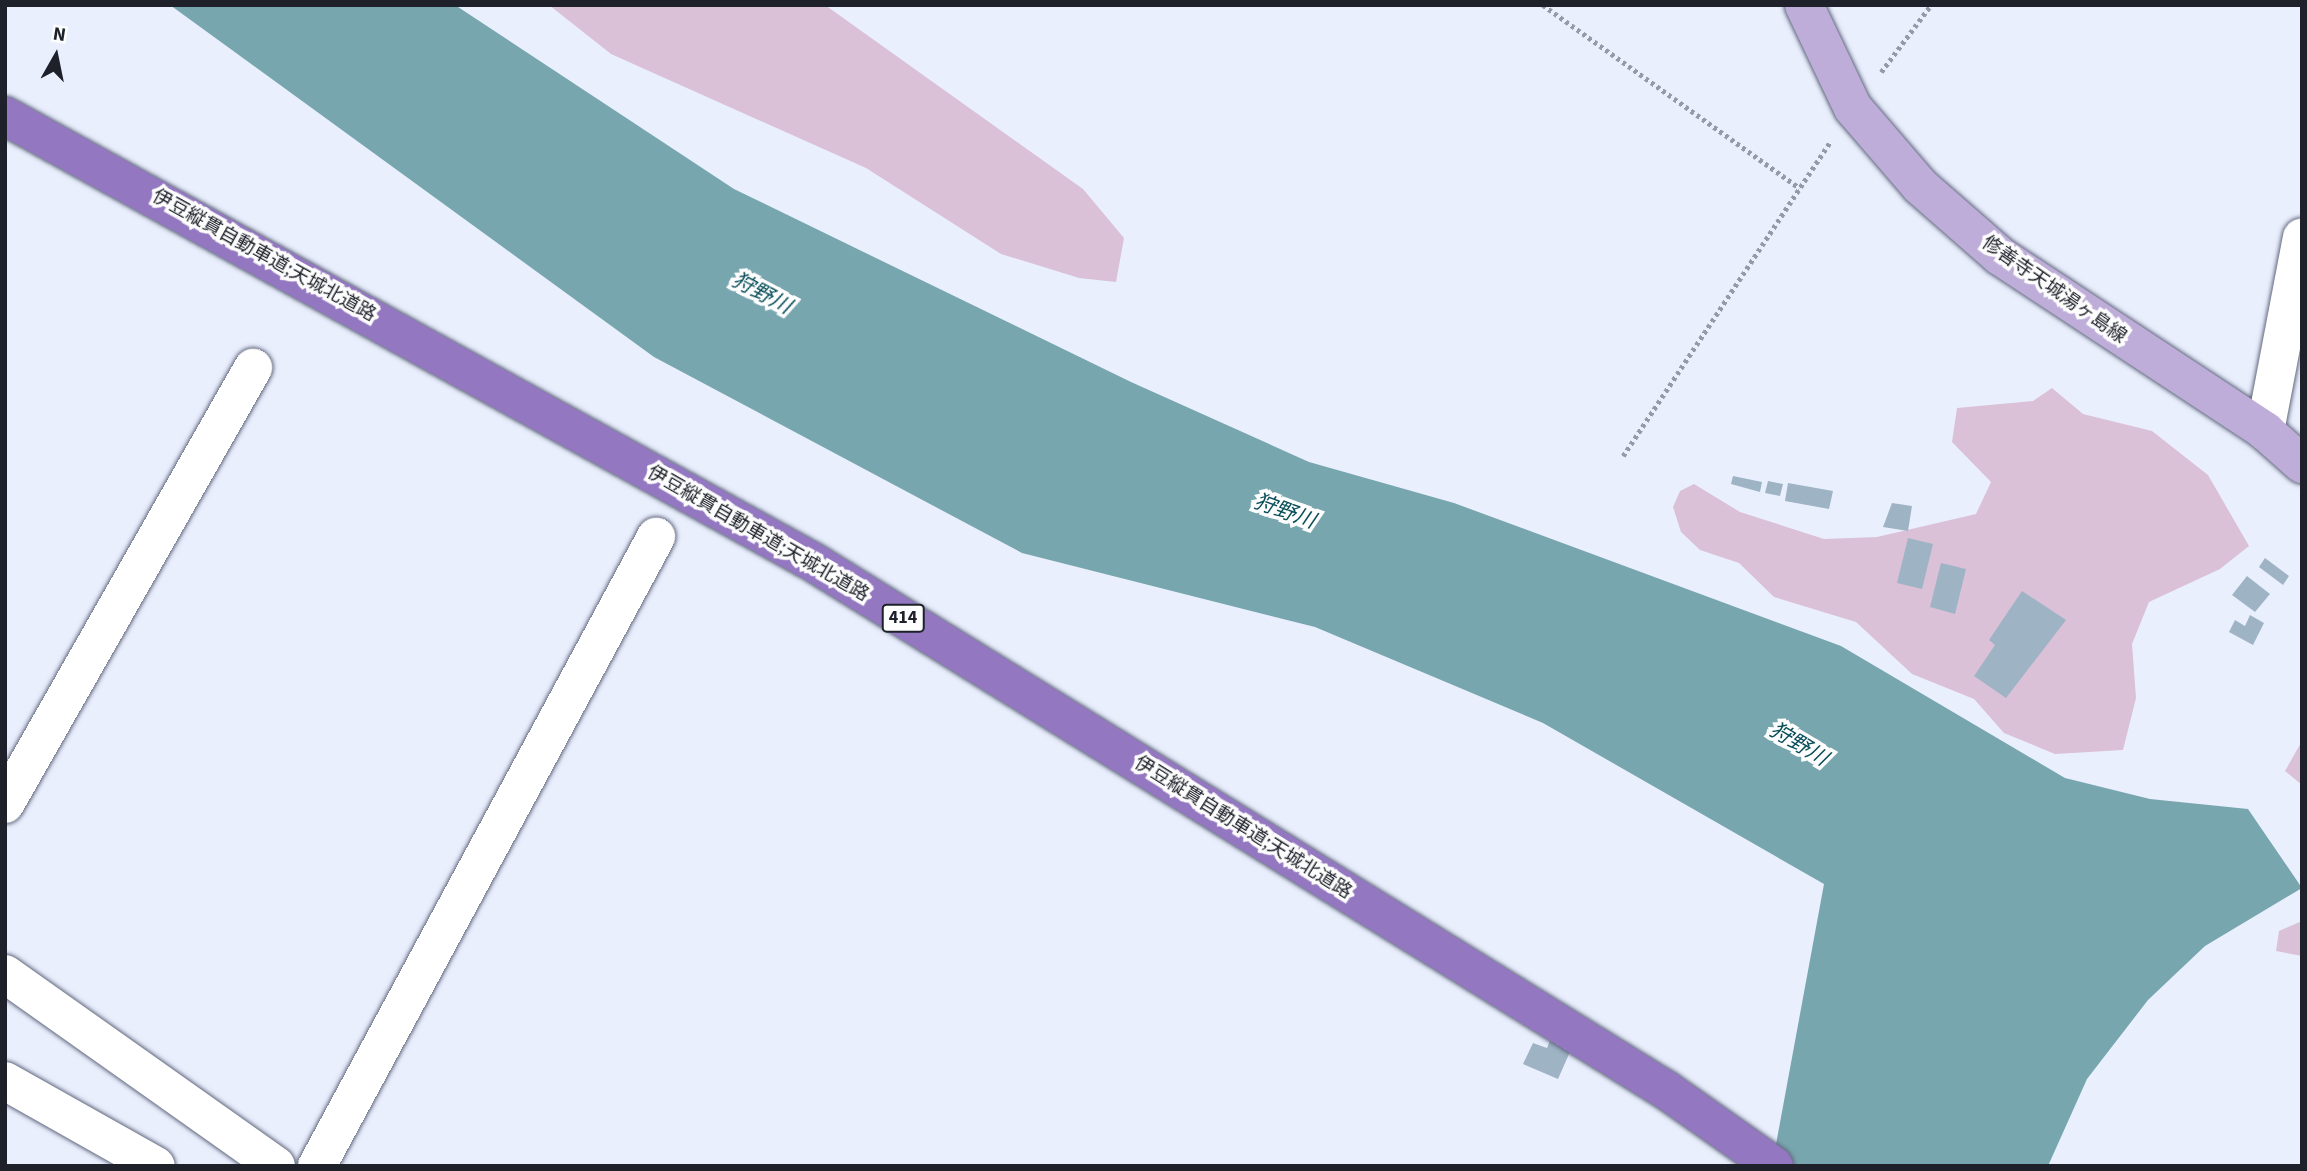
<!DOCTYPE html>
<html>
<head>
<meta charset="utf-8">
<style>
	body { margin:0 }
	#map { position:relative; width:2307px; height:1171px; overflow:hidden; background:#eaeffe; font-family:"Source Sans 3","Noto Sans JP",sans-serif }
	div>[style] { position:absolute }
	.green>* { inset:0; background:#dac1d7 }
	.water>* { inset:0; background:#78a6af }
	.building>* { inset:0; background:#9eb4c5 }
	.path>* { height:4.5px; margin-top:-2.25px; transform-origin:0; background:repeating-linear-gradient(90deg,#969aa7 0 3.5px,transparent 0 7px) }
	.roads { filter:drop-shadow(0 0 2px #61687d) drop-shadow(0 0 2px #61687d) }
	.minor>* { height:38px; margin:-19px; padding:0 19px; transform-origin:19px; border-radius:19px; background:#fff }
	.major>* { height:38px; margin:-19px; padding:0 19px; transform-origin:19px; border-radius:19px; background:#beadd9 }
	.highway>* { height:38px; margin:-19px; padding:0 19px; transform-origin:19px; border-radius:19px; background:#9377c0 }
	span { translate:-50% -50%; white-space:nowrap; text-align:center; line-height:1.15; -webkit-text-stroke:7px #fdfdfd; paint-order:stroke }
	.shield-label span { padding:2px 5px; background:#fdfdfd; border:2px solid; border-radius:5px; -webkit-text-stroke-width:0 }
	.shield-label { font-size:18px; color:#1e212a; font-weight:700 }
	.street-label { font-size:19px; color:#1e212a }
	.water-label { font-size:21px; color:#084e59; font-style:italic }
	.frame { position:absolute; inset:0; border:7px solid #1e212a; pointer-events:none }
	.north { position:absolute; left:21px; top:21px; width:70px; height:70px; -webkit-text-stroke:5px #fdfdfd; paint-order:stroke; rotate:9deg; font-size:19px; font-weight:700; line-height:28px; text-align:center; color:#1e212a }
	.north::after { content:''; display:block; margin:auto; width:24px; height:32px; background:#1e212a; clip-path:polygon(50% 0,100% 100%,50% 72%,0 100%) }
</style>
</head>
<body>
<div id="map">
	<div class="green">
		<i style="clip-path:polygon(549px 5px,825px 5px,1083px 189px,1124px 238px,1116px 282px,1079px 278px,1001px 254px,866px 168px,611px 54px)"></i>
		<i style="clip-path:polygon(2052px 388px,2083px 414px,2152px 431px,2208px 475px,2249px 546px,2220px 569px,2149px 602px,2132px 644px,2136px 698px,2123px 750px,2055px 754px,2004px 733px,1974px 699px,1912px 674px,1856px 622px,1774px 597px,1739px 563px,1700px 550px,1681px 532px,1673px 507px,1680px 491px,1694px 484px,1740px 512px,1824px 539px,1877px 537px,1976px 514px,1991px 482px,1952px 442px,1957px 408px,2033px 401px)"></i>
		<i style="clip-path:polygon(2302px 741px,2302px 785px,2285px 771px)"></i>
		<i style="clip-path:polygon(2302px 921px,2302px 956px,2276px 951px,2279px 931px)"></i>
	</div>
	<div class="water">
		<i style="clip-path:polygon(170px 5px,455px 5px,734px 189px,1131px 382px,1309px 462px,1454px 503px,1841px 646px,2065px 778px,2150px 799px,2248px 809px,2302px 888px,2205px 946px,2148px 1000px,2087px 1079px,2048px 1166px,1772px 1166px,1824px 884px,1543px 723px,1315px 627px,1022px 553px,654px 357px)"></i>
	</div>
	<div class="building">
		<i style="clip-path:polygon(1733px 476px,1762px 482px,1760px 492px,1731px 484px)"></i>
		<i style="clip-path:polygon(1768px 481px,1783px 484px,1780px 496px,1765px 493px)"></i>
		<i style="clip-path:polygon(1788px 483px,1833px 491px,1829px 509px,1785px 501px)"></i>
		<i style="clip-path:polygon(1892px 503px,1912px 506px,1908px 531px,1883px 527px)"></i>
		<i style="clip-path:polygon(1908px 538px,1933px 544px,1922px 589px,1897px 583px)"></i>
		<i style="clip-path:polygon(2265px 558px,2289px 576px,2283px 585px,2259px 567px)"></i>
		<i style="clip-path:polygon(1941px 563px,1966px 569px,1955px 614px,1930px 607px)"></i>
		<i style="clip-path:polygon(2247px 576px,2270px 594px,2255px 612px,2232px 595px)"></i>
		<i style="clip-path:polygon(2022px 591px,2066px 620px,2006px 698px,1974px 676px,1995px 645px,1989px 640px)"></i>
		<i style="clip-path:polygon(2250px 615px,2264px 623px,2253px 645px,2229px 632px,2235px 620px,2245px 626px)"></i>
		<i style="clip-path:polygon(1552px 1036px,1573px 1045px,1558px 1079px,1523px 1064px,1533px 1043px,1547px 1048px)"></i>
	</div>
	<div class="path">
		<i style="left:1543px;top:5px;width:315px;rotate:35.5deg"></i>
		<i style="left:1881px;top:72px;width:84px;rotate:-53.3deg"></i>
		<i style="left:1623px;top:456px;width:377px;rotate:-56.6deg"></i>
	</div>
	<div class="roads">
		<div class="minor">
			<i style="left:2265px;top:431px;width:197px;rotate:-79.2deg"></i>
			<i style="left:5px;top:804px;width:502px;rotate:-60.37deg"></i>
			<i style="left:5px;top:974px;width:332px;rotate:35.3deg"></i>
			<i style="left:5px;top:1081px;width:173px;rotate:29.4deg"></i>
			<i style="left:317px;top:1166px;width:715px;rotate:-61.68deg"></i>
		</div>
		<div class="major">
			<i style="left:1804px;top:5px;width:114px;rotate:64.6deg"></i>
			<i style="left:1853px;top:108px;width:103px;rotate:49.3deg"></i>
			<i style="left:1920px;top:186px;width:106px;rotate:41.2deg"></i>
			<i style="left:2000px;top:256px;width:318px;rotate:33.4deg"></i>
			<i style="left:2265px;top:431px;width:50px;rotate:41.7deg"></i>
		</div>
		<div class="highway">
			<i style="left:5px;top:116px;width:923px;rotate:28.9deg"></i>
			<i style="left:813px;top:562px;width:1003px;rotate:31.76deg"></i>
			<i style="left:1666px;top:1090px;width:132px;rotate:35.1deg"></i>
		</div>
	</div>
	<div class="shield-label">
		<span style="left:903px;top:618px">414</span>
	</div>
	<div class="street-label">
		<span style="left:264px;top:256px;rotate:29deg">伊豆縦貫自動車道;天城北道路</span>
		<span style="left:2054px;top:290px;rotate:35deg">修善寺天城湯ヶ島線</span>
		<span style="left:758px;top:534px;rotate:30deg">伊豆縦貫自動車道;天城北道路</span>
		<span style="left:1243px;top:828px;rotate:32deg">伊豆縦貫自動車道;天城北道路</span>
	</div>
	<div class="water-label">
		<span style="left:762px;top:293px;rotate:28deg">狩野川</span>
		<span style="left:1285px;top:511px;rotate:20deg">狩野川</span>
		<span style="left:1799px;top:744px;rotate:31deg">狩野川</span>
	</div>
	<div class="frame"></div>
	<div class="north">N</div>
</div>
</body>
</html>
